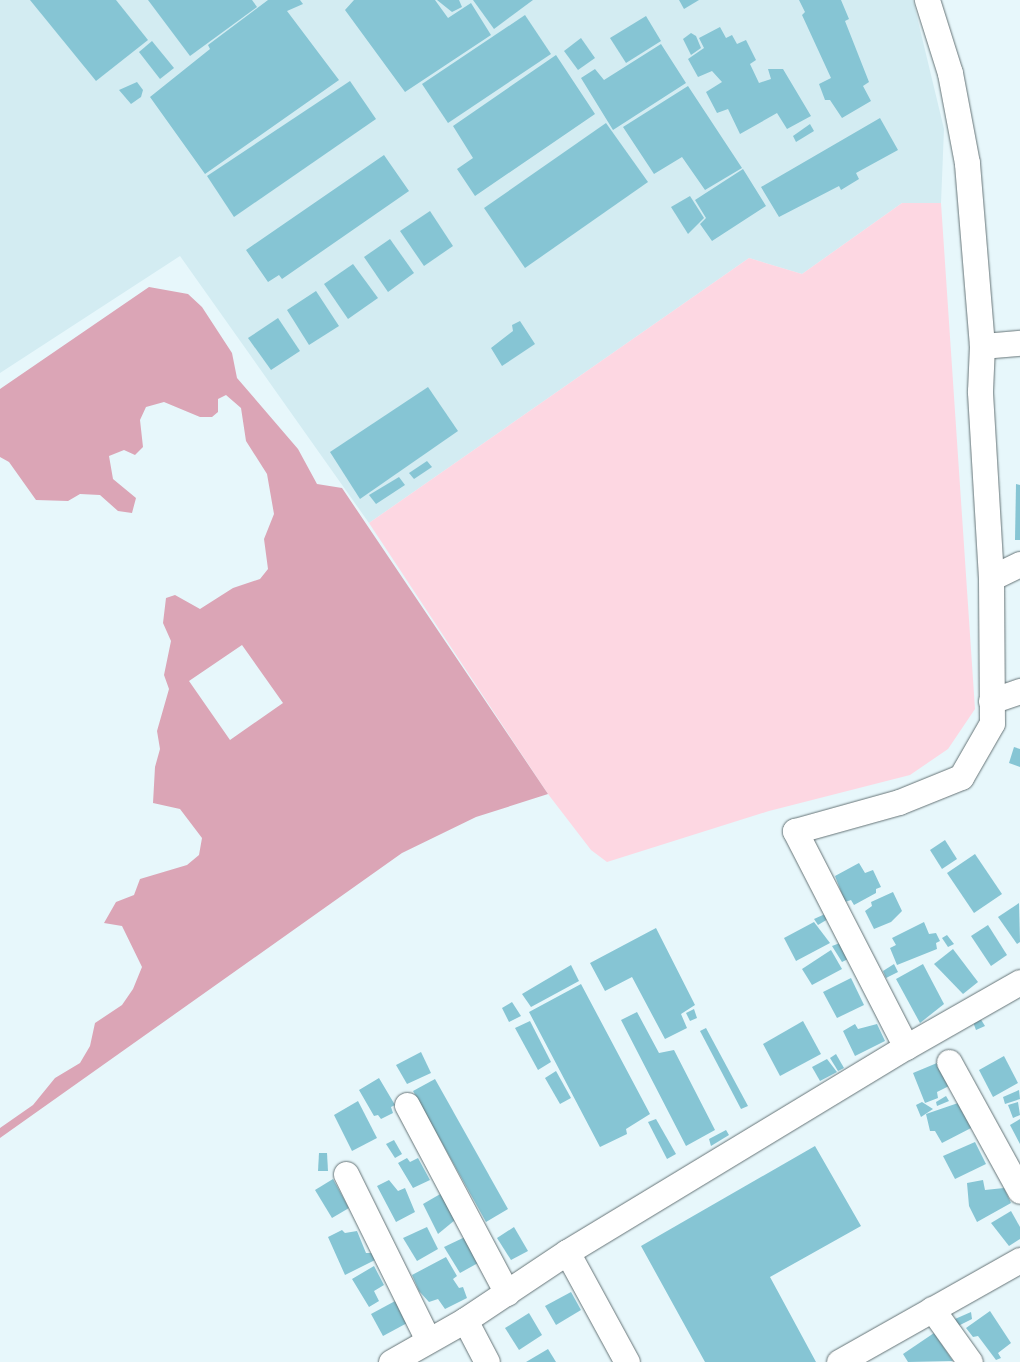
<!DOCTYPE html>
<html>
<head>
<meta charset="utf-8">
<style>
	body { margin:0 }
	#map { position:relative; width:1020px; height:1362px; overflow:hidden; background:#e7f7fb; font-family:Georgia,serif }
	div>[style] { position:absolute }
	.built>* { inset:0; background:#d3ecf2 }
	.green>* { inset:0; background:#fdd7e2 }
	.water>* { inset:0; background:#dba5b6 }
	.building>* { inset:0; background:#86c5d4 }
	.roads { filter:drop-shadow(0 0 1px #667477) drop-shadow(0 0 1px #667477) }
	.minor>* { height:25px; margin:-12.5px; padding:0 12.5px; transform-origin:12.5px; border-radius:12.5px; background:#fff }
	span { translate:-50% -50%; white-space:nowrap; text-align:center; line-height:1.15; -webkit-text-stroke:4px #fff; paint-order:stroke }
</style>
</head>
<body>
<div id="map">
	<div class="built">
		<i style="clip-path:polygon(0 0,913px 0,944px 129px,941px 203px,902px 203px,802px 274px,749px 258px,369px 523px,180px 256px,0 373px)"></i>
	</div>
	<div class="green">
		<i style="clip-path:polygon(902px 203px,941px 203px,975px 709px,948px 749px,910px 775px,769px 811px,607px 862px,591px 850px,548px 794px,369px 523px,749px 258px,802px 274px)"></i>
	</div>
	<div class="water">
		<i style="clip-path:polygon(evenodd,149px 287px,188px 294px,202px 307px,232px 353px,237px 378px,298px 449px,317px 484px,342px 488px,548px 794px,476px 817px,402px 853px,0 1138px,0 1128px,33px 1105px,55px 1078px,80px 1063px,90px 1046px,95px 1023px,122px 1005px,133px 989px,142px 967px,122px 926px,104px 923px,116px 902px,134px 895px,140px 879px,187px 865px,199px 855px,202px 838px,180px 809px,153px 803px,155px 767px,160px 749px,157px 731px,169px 689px,164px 675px,171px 641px,163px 623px,166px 598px,175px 595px,200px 609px,233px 588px,260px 579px,268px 569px,264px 539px,274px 514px,267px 474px,246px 441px,241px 408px,226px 395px,218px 399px,218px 412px,212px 417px,200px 417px,164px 402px,146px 407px,140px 420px,143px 447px,135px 455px,124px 450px,109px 456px,113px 479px,136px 498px,132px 513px,118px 511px,100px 495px,80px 494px,68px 501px,36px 500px,9px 462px,0 457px,0 389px,149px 287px,242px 645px,283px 703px,230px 740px,189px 681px,242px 645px)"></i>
	</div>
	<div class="building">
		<i style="clip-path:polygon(30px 0,116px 0,148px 40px,96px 81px)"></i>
		<i style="clip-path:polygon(148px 0,252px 0,257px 7px,190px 56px)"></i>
		<i style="clip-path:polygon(268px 0,300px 0,303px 4px,287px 11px,339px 80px,205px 174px,150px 97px,210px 49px,208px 45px)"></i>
		<i style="clip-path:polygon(354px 0,435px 0,448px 18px,471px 3px,491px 35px,405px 92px,345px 10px)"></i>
		<i style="clip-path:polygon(437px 0,459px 0,462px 7px,452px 12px)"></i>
		<i style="clip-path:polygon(473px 0,533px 0,494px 29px)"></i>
		<i style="clip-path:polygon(679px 0,699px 0,684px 9px)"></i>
		<i style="clip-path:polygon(799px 0,841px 0,849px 19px,845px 21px,869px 82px,863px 86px,871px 101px,842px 118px,830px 100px,825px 100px,819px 84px,831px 78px,802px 15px,805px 12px)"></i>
		<i style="clip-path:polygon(525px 15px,551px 54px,448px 123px,422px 84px)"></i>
		<i style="clip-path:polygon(646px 16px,661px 41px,626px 63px,610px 38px)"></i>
		<i style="clip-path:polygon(720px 27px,726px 38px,732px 35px,737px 44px,746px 40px,756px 60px,750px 64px,759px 83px,771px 79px,768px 69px,783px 69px,811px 116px,787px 129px,777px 113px,740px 134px,728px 109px,717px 113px,706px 92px,722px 82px,712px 71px,698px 77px,688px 59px,704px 48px,699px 38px)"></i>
		<i style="clip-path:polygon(691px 33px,696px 36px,701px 48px,691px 55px,683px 39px)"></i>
		<i style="clip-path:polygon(581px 38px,595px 58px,578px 70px,564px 51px)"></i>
		<i style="clip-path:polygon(152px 41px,174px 68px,160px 79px,139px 52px)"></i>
		<i style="clip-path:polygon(661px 44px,686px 83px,613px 130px,581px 78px,595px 69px,604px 80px)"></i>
		<i style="clip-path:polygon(556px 55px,595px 114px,475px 196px,457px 169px,473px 158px,453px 126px)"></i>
		<i style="clip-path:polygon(350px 81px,376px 119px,234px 217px,207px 176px)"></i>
		<i style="clip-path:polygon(137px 82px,143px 90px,141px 97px,131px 104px,119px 90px)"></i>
		<i style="clip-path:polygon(688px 86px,742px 168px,705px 190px,682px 157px,654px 174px,623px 127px)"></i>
		<i style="clip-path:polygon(880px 118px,898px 150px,856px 173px,859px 179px,841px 190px,839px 186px,779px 217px,761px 187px)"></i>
		<i style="clip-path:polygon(606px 123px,648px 182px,525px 268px,484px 208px)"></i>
		<i style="clip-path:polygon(810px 124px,814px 131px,796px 142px,793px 136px)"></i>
		<i style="clip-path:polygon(384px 155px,409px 191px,282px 279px,279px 275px,268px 282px,246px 250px)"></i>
		<i style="clip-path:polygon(743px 169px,766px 206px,712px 241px,700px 224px,706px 218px,695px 200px)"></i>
		<i style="clip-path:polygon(690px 196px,704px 218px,688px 234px,671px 207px)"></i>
		<i style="clip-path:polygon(430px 211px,453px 246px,424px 266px,400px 231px)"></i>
		<i style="clip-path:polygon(390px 239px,414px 273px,388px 292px,364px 257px)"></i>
		<i style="clip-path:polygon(353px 264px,378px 298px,348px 319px,324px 284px)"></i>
		<i style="clip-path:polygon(316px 291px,339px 326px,309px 345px,287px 310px)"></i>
		<i style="clip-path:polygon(278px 318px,300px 351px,271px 370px,248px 338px)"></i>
		<i style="clip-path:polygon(520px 321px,535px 344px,502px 366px,491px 348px,513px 331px,512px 325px)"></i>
		<i style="clip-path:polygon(428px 387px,458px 431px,360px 499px,330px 452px)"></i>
		<i style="clip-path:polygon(427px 461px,432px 467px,414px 479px,409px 473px)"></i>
		<i style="clip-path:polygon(399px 477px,405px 485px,376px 504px,369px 495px)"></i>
		<i style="clip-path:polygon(1016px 484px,1020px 485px,1020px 540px,1015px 540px)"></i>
		<i style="clip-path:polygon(1014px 747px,1020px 749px,1020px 767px,1009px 763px)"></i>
		<i style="clip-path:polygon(945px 840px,957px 859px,942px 869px,930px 850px)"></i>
		<i style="clip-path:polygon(975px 854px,1002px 894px,974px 913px,947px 873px)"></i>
		<i style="clip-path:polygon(859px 863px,865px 873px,873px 870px,881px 887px,876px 889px,876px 893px,854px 905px,851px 900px,845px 902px,835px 876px)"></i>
		<i style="clip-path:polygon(893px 892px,902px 911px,891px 922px,874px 929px,865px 911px,872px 906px,871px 902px)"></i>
		<i style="clip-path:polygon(1019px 903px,1020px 942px,1017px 944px,998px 917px)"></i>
		<i style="clip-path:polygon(825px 914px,828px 919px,818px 925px,814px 919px)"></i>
		<i style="clip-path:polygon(814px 922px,830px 943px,796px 961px,784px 938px)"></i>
		<i style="clip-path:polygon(924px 922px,929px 934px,936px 933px,940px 941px,936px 943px,937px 949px,897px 965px,890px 948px,896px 945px,892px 938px)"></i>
		<i style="clip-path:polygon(988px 925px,1007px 955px,991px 966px,971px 936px)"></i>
		<i style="clip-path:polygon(656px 928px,695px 1005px,681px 1014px,687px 1028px,665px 1039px,632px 977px,605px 991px,590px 963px)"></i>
		<i style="clip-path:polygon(947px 935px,954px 944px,948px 947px,942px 938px)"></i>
		<i style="clip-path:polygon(840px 943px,848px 959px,842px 962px,832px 946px)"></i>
		<i style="clip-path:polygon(953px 949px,978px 982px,963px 994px,934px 964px)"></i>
		<i style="clip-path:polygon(831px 950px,842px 969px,812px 985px,802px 969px)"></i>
		<i style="clip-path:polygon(894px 964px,898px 972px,886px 978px,883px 971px)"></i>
		<i style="clip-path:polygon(923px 964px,944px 1004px,920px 1023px,896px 979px)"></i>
		<i style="clip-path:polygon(571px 965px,579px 981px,531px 1007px,522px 994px)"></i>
		<i style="clip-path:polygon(851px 978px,864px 1005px,837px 1018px,823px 992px)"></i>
		<i style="clip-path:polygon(581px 984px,650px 1114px,626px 1129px,627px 1134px,600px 1147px,529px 1012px)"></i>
		<i style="clip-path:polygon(512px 1002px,521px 1016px,509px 1022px,502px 1008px)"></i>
		<i style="clip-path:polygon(694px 1009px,697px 1018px,690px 1021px,686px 1013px)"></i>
		<i style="clip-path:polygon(637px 1012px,659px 1053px,674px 1050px,714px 1128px,715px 1130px,686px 1146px,621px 1020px)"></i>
		<i style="clip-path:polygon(980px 1018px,985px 1026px,976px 1030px,973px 1022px)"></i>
		<i style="clip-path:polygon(530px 1021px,551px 1062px,538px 1070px,515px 1028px)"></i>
		<i style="clip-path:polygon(803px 1021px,821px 1054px,780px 1076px,763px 1044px)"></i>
		<i style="clip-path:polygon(855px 1024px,858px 1029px,877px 1024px,885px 1041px,855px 1056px,843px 1031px)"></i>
		<i style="clip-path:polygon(706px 1028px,748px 1106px,741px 1109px,700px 1031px)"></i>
		<i style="clip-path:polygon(421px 1052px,431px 1073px,407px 1084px,396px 1065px)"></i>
		<i style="clip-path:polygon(836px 1054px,844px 1068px,838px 1071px,830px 1058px)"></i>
		<i style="clip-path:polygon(1004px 1056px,1018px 1083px,993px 1097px,979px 1070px)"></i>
		<i style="clip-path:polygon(827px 1059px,837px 1072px,820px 1081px,812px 1067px)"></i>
		<i style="clip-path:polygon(937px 1063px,949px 1086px,937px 1092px,938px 1098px,925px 1103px,913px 1073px)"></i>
		<i style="clip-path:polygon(556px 1071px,571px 1098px,560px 1104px,545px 1078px)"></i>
		<i style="clip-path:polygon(379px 1078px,395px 1105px,391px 1107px,393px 1113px,381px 1119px,378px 1115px,374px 1116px,359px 1090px)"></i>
		<i style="clip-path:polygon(435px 1079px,508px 1209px,486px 1222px,413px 1091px)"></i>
		<i style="clip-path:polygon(1019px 1090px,1020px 1099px,1005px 1104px,1003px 1097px)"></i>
		<i style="clip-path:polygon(946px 1096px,949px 1101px,937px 1106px,936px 1102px)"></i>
		<i style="clip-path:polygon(358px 1101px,377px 1138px,352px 1151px,334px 1115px)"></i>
		<i style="clip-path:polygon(922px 1102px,933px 1109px,921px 1117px,916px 1105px)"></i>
		<i style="clip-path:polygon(961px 1102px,973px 1127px,942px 1143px,935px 1131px,930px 1131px,926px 1114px)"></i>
		<i style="clip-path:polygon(1018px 1102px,1020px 1115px,1013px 1118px,1008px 1105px)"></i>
		<i style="clip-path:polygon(656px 1119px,676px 1154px,667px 1159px,648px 1122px)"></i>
		<i style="clip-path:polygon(1020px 1119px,1020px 1144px,1010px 1125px)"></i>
		<i style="clip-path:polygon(726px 1130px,729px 1135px,711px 1146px,709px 1139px)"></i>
		<i style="clip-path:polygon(394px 1140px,402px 1154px,395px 1158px,386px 1144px)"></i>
		<i style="clip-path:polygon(975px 1142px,986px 1164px,955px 1179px,943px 1156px)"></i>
		<i style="clip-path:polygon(815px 1146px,861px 1226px,770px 1277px,816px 1362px,705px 1362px,641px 1246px)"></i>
		<i style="clip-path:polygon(319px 1153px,327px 1153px,328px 1171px,318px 1171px)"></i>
		<i style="clip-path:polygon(407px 1158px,410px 1162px,418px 1158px,430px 1180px,413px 1188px,398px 1163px)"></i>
		<i style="clip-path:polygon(333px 1179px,349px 1208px,332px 1218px,315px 1190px)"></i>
		<i style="clip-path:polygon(389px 1180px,398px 1191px,405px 1188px,415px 1212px,396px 1222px,377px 1186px)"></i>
		<i style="clip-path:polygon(983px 1180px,985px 1190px,1004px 1188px,1011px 1203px,977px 1222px,969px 1206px,967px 1183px)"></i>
		<i style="clip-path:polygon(442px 1193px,455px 1220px,438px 1234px,423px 1204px)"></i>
		<i style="clip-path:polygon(1011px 1211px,1020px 1227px,1020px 1239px,1009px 1246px,991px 1223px)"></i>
		<i style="clip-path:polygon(427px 1227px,438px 1249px,417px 1261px,403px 1238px)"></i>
		<i style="clip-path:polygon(514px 1227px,528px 1251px,511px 1260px,497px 1238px)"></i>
		<i style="clip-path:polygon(342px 1230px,345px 1233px,357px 1231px,366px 1253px,376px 1253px,379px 1258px,345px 1275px,328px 1237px)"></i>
		<i style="clip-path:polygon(465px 1237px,478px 1263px,460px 1273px,444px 1247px)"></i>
		<i style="clip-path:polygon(446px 1257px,457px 1276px,453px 1279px,459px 1288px,463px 1287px,467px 1298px,445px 1309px,438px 1299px,429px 1302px,419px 1291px,412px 1275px)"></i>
		<i style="clip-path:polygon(374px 1266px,384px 1285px,374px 1291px,379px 1301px,369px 1307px,352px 1279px)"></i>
		<i style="clip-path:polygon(571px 1292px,581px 1310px,556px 1325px,545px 1306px)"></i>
		<i style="clip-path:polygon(397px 1300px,409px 1322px,383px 1336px,371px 1314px)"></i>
		<i style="clip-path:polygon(990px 1311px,1011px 1343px,998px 1353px,1001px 1358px,996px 1360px,978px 1336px,973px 1337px,966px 1328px)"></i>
		<i style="clip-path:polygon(971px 1312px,972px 1319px,958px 1326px,955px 1319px)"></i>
		<i style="clip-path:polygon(529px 1313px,542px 1335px,519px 1350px,505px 1328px)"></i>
		<i style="clip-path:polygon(934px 1333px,953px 1361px,908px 1362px,903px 1354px)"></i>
		<i style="clip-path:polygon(548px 1349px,556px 1362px,526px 1362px)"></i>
	</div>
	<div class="roads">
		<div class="minor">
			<i style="left:982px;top:346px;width:38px;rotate:-5deg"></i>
			<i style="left:991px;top:578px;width:32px;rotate:-26deg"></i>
			<i style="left:991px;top:701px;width:31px;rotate:-19deg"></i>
			<i style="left:906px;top:1047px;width:243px;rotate:-117.2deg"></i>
			<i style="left:795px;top:831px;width:108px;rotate:-15.6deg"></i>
			<i style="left:899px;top:802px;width:67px;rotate:-22deg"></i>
			<i style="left:961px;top:777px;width:62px;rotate:-60.1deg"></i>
			<i style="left:992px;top:723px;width:145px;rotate:-90.4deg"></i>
			<i style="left:991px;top:578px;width:187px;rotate:-93.4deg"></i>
			<i style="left:980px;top:391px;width:45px;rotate:-87.5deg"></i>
			<i style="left:982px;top:346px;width:184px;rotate:-94.7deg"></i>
			<i style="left:967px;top:163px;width:92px;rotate:-100.7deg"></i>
			<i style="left:950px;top:73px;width:77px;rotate:-107.5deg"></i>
			<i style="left:949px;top:1062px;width:147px;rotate:61.2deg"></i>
			<i style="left:407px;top:1105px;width:213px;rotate:62deg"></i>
			<i style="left:346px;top:1174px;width:185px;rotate:63.7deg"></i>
			<i style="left:567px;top:1252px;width:125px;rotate:61.4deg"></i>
			<i style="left:932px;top:1309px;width:65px;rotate:54.4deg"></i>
			<i style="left:465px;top:1320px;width:47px;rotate:62.4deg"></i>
			<i style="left:391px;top:1362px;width:85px;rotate:-29.6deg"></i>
			<i style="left:465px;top:1320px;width:123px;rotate:-33.7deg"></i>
			<i style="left:567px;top:1252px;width:396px;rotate:-31.2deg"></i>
			<i style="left:906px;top:1047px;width:131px;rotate:-29.7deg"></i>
			<i style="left:839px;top:1362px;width:208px;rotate:-29.4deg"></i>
		</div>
	</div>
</div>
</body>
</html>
